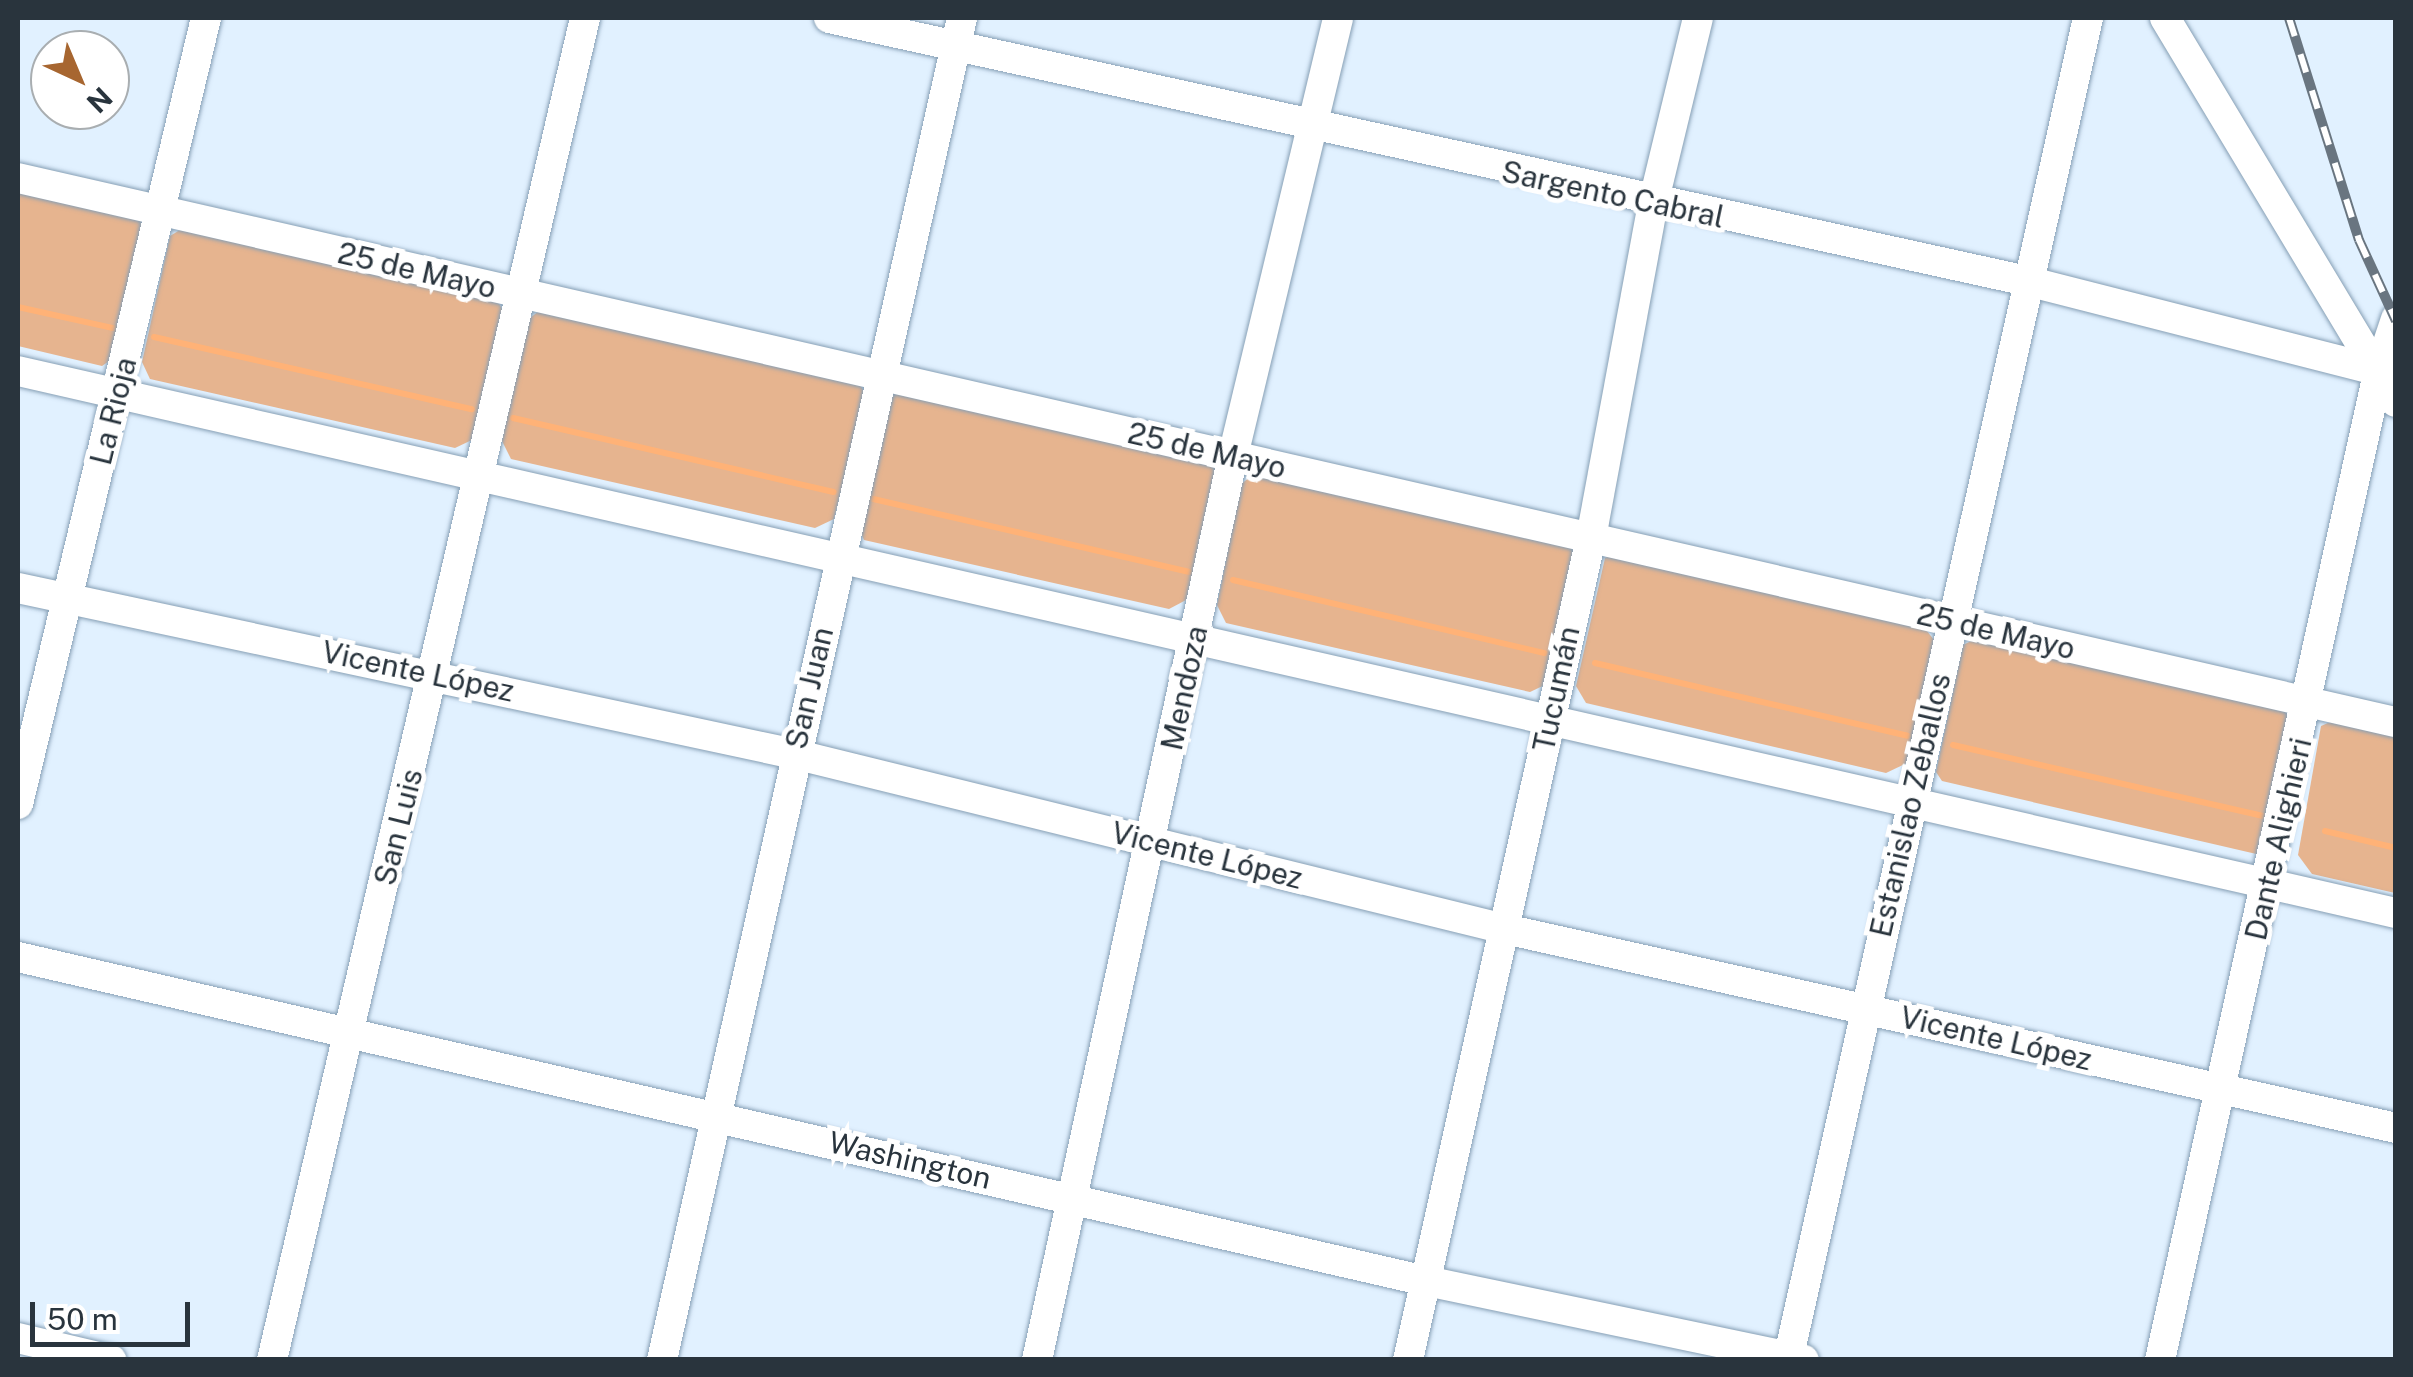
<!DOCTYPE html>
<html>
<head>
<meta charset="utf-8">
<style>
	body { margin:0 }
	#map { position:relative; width:2413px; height:1377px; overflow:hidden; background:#e1f1ff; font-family:"Public Sans",sans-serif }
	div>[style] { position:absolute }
	.green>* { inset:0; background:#e6b48f }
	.stream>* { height:6px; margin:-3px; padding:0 3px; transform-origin:3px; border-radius:3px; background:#ffb277 }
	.roads { filter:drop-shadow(0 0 2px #869fb5) drop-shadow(0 0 2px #869fb5) }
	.minor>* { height:30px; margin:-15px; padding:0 15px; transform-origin:15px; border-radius:15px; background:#fff }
	.rail>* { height:10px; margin-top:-5px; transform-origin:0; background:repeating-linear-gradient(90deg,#fff 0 19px,#697580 0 38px); box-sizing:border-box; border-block:2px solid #697580 }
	span { translate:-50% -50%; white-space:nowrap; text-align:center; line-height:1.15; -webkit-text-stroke:10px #fff; paint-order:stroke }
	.street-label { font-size:30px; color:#29343d }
	.frame { position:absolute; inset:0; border:20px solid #29343d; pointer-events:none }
	.north { position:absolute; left:30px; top:30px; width:100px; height:100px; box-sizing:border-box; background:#fff; border:2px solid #a9aeb1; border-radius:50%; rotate:136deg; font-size:28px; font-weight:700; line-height:40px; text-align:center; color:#29343d }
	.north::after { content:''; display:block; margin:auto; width:35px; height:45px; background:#a76630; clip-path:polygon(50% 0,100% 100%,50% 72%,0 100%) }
	.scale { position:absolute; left:30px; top:1302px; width:160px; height:45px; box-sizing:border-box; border:5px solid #29343d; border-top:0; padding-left:12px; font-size:30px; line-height:35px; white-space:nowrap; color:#29343d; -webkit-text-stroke:8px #fff; paint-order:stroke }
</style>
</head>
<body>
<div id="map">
	<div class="green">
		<i style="clip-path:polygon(18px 184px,139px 216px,146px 233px,115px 357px,102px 366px,18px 346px)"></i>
		<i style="clip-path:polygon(188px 225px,497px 300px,506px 316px,474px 439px,455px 448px,150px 379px,142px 362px,170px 236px)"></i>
		<i style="clip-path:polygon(543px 308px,857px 379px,866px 395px,834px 519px,815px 528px,511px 459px,502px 441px,526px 321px)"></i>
		<i style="clip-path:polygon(897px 388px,1211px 460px,1220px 475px,1188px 599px,1169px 609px,864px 540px,856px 522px,880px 401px)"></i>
		<i style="clip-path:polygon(1258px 471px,1572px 543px,1581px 559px,1549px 683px,1530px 692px,1226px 623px,1217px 605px,1241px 484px)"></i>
		<i style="clip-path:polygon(1619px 552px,1920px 622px,1934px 640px,1907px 763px,1886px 773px,1586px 703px,1576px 686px,1605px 558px)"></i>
		<i style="clip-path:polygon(1981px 636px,2281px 707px,2293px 716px,2265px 856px,1942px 781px,1936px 772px,1963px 645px)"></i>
		<i style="clip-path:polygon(2337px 719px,2395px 732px,2395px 893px,2312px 874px,2298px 855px,2321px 726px)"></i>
	</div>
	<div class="stream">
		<i style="left:18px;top:307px;width:101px;rotate:12.5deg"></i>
		<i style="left:154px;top:337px;width:326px;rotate:12.8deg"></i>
		<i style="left:513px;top:418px;width:329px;rotate:13deg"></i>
		<i style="left:869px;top:498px;width:329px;rotate:13deg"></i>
		<i style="left:1233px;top:580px;width:320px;rotate:13.2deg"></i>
		<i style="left:1595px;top:663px;width:321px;rotate:13.1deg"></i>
		<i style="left:1953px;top:745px;width:326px;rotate:12.9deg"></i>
		<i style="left:2325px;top:831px;width:73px;rotate:13.5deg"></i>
	</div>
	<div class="roads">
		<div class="minor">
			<i style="left:829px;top:18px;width:1227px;rotate:12.38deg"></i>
			<i style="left:2027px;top:281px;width:381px;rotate:14.3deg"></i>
			<i style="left:2165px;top:18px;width:448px;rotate:59deg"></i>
			<i style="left:18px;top:178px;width:2439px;rotate:12.89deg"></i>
			<i style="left:18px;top:371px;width:2439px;rotate:12.84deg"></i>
			<i style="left:18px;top:588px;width:794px;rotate:12.07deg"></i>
			<i style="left:794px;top:754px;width:732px;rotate:13.83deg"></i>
			<i style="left:1505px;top:929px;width:913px;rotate:12.59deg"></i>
			<i style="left:18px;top:804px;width:808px;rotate:-76.55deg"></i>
			<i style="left:18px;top:957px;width:1445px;rotate:12.96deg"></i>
			<i style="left:1426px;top:1281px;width:386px;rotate:11.8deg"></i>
			<i style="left:18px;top:1338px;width:96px;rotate:13.3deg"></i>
			<i style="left:272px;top:1360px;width:1378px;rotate:-76.87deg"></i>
			<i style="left:662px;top:1360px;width:1375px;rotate:-77.4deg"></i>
			<i style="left:1037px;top:1360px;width:925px;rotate:-77.77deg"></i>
			<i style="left:1233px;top:456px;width:450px;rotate:-76.5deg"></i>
			<i style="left:1408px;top:1360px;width:842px;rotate:-77.45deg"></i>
			<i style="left:1591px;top:538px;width:340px;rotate:-79.5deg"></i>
			<i style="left:1653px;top:204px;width:191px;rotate:-76.4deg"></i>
			<i style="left:1788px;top:1360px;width:1375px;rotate:-77.4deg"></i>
			<i style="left:2160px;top:1360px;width:1011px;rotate:-77.54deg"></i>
			<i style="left:2378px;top:373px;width:57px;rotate:-71.6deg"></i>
		</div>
	</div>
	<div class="rail">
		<i style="left:2289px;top:18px;width:233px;rotate:72.5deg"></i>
		<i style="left:2359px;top:240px;width:89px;rotate:65.4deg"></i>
	</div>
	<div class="street-label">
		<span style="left:1613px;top:194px;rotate:12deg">Sargento Cabral</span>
		<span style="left:417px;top:270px;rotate:13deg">25 de Mayo</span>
		<span style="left:113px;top:411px;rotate:-76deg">La Rioja</span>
		<span style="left:1207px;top:450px;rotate:13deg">25 de Mayo</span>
		<span style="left:1996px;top:631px;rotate:13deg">25 de Mayo</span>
		<span style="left:418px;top:671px;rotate:12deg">Vicente López</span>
		<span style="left:809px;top:688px;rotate:-77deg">San Juan</span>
		<span style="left:1184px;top:688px;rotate:-78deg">Mendoza</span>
		<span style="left:1556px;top:689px;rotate:-78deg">Tucumán</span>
		<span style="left:1910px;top:805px;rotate:-77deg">Estanislao Zeballos</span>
		<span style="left:398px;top:827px;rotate:-76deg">San Luis</span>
		<span style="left:2278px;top:839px;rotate:-77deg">Dante Alighieri</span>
		<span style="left:1207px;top:855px;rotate:14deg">Vicente López</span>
		<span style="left:1996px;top:1038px;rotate:13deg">Vicente López</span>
		<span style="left:910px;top:1160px;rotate:13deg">Washington</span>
	</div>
	<div class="frame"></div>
	<div class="north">N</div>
	<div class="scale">50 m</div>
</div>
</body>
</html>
